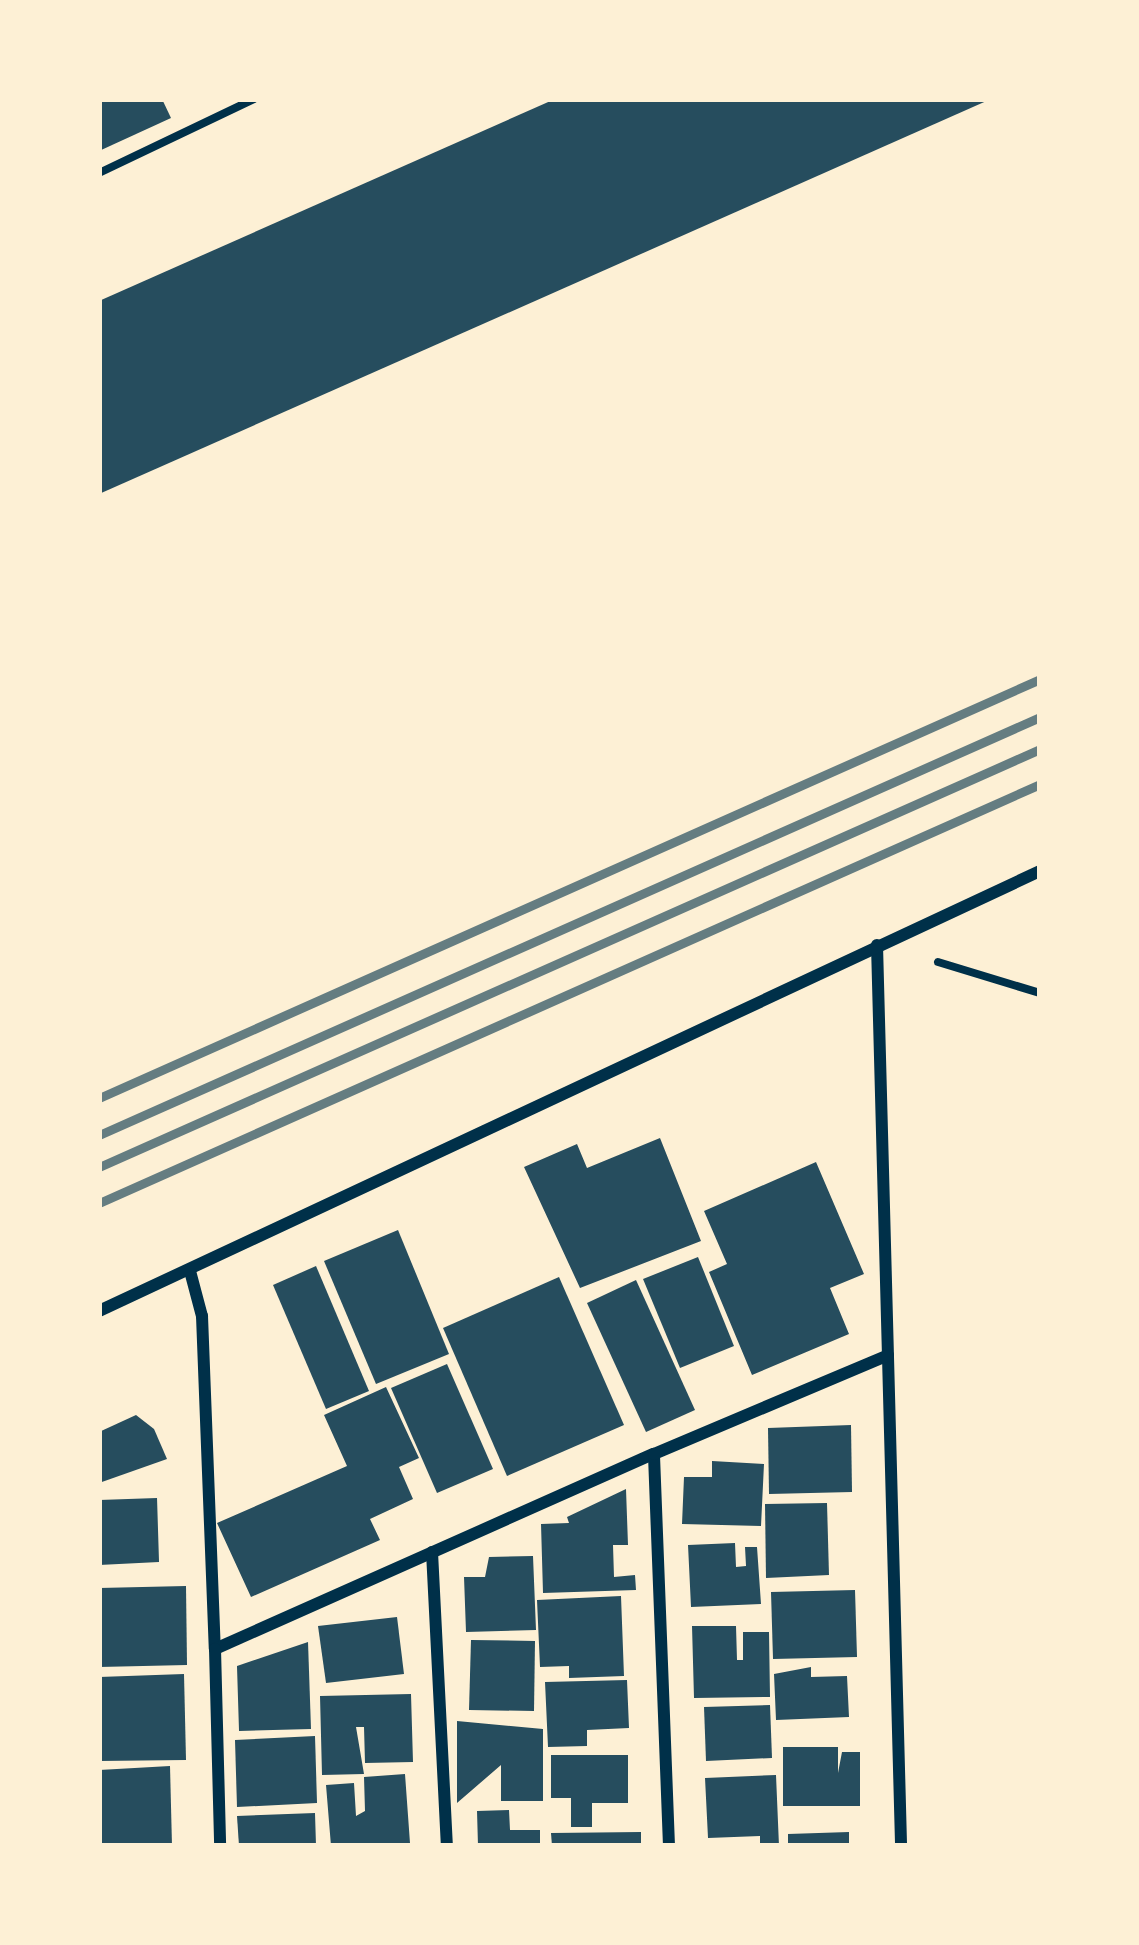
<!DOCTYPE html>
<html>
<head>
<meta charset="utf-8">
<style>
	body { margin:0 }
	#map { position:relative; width:1139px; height:1945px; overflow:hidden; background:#fdf0d5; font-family:Poppins,sans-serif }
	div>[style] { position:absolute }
	.building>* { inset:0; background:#264d5e }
	.path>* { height:8px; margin:-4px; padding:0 4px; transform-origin:4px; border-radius:4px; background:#003049 }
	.minor>* { height:12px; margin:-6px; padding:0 6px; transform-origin:6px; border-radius:6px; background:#003049 }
	.rail>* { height:9px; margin:-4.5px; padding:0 4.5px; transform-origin:4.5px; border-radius:4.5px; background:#657d81 }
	span { translate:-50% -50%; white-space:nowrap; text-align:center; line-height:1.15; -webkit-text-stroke:12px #fdf0d5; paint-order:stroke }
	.frame { position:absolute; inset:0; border:102px solid #fdf0d5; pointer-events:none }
</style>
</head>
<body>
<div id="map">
	<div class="building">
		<i style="clip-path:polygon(162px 99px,171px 118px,99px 151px,99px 101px)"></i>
		<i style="clip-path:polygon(555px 99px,991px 99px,99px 494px,99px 301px)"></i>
		<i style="clip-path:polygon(660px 1138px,701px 1241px,580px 1288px,524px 1167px,577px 1144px,587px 1168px)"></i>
		<i style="clip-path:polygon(816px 1162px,864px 1274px,830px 1288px,849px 1334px,752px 1375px,709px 1272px,727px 1264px,704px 1211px)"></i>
		<i style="clip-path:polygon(398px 1230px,449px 1354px,376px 1384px,324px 1261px)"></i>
		<i style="clip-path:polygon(698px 1257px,734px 1346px,680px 1368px,643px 1279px)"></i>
		<i style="clip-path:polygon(316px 1266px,369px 1391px,326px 1409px,273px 1285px)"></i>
		<i style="clip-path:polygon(559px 1277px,624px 1425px,507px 1476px,443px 1328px)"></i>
		<i style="clip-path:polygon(636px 1280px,695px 1410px,646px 1432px,587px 1303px)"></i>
		<i style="clip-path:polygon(447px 1364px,493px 1469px,437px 1493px,391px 1388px)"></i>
		<i style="clip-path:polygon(386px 1387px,419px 1458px,399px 1467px,413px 1499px,370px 1519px,380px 1540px,251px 1597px,217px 1523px,347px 1466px,324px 1415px)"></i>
		<i style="clip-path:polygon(136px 1415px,154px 1429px,167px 1459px,99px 1483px,99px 1432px)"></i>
		<i style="clip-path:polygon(851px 1425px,852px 1492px,769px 1494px,768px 1428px)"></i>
		<i style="clip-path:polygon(712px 1461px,764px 1464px,761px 1526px,682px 1524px,684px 1477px,712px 1477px)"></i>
		<i style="clip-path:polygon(626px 1489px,628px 1545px,613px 1545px,614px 1577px,635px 1575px,636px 1590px,543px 1593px,541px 1524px,569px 1523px,567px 1517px)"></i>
		<i style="clip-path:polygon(157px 1498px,159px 1562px,99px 1565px,99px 1500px)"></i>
		<i style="clip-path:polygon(827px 1503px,829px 1575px,766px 1578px,765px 1504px)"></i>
		<i style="clip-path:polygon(735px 1543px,736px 1567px,746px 1566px,745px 1547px,757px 1547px,761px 1604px,691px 1607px,688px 1545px)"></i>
		<i style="clip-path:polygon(533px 1556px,536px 1630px,466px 1632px,464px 1577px,485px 1577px,489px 1557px)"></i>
		<i style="clip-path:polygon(186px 1586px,187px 1665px,99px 1667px,99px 1588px)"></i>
		<i style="clip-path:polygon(855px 1590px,857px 1657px,773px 1659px,771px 1592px)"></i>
		<i style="clip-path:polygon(621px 1596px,624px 1676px,569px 1678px,569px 1666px,540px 1667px,537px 1600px)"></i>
		<i style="clip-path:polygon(397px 1617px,404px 1674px,326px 1683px,318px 1626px)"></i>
		<i style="clip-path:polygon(692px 1626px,736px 1626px,737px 1660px,743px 1660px,743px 1632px,769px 1632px,770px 1697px,694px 1698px)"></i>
		<i style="clip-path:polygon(471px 1640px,535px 1641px,534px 1711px,469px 1710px)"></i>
		<i style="clip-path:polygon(308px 1642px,311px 1729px,239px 1731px,237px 1666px)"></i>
		<i style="clip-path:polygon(811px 1667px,811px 1677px,847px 1676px,849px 1717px,776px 1720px,774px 1674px)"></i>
		<i style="clip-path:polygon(184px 1674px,186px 1760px,99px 1761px,99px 1677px)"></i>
		<i style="clip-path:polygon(627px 1680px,629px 1728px,587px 1730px,587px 1746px,548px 1747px,545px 1682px)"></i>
		<i style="clip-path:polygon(411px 1694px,413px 1762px,365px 1763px,364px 1727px,356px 1727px,364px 1774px,322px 1775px,320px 1696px)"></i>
		<i style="clip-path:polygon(770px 1705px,772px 1758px,706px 1761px,704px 1707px)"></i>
		<i style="clip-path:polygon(457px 1721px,543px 1729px,543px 1801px,501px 1801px,501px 1765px,457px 1803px)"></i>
		<i style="clip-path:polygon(315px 1736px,317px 1803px,237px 1807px,235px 1740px)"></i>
		<i style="clip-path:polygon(783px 1747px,838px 1747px,838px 1773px,842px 1752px,860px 1752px,860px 1806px,783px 1806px)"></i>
		<i style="clip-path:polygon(551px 1755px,628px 1755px,628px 1803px,592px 1803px,592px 1827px,571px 1827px,571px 1798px,551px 1798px)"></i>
		<i style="clip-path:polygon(170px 1766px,172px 1846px,99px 1846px,99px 1770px)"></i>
		<i style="clip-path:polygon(405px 1774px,410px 1843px,331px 1846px,326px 1785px,354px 1783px,356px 1816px,365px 1811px,364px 1777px)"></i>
		<i style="clip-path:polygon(776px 1775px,779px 1846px,760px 1846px,760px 1836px,708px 1838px,705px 1778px)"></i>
		<i style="clip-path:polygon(509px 1810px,510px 1830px,540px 1830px,540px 1846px,478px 1846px,477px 1811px)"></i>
		<i style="clip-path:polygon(315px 1813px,316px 1846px,239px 1846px,237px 1816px)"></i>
		<i style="clip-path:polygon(641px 1832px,641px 1846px,552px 1846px,551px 1833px)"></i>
		<i style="clip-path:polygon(849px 1832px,849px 1846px,788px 1846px,788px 1834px)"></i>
	</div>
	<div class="path">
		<i style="left:99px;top:173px;width:172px;rotate:-25.5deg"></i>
		<i style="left:938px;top:962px;width:107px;rotate:16.9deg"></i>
	</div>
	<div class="minor">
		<i style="left:877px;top:945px;width:901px;rotate:88.47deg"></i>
		<i style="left:190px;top:1271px;width:47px;rotate:75.1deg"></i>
		<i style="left:202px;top:1316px;width:333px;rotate:87.8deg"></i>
		<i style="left:215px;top:1649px;width:480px;rotate:-24deg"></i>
		<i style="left:99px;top:1311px;width:1039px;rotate:-25.06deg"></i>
		<i style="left:432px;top:1552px;width:294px;rotate:87.1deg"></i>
		<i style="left:215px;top:1649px;width:197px;rotate:88.5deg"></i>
		<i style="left:669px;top:1846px;width:392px;rotate:-92.2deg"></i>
		<i style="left:654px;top:1454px;width:254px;rotate:-22.9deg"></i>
	</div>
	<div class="rail">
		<i style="left:99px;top:1098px;width:1030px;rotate:-24deg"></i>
		<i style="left:99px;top:1135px;width:1030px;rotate:-23.95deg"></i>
		<i style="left:99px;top:1167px;width:1030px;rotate:-23.95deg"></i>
		<i style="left:99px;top:1203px;width:1030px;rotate:-24deg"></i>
	</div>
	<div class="frame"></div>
</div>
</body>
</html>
